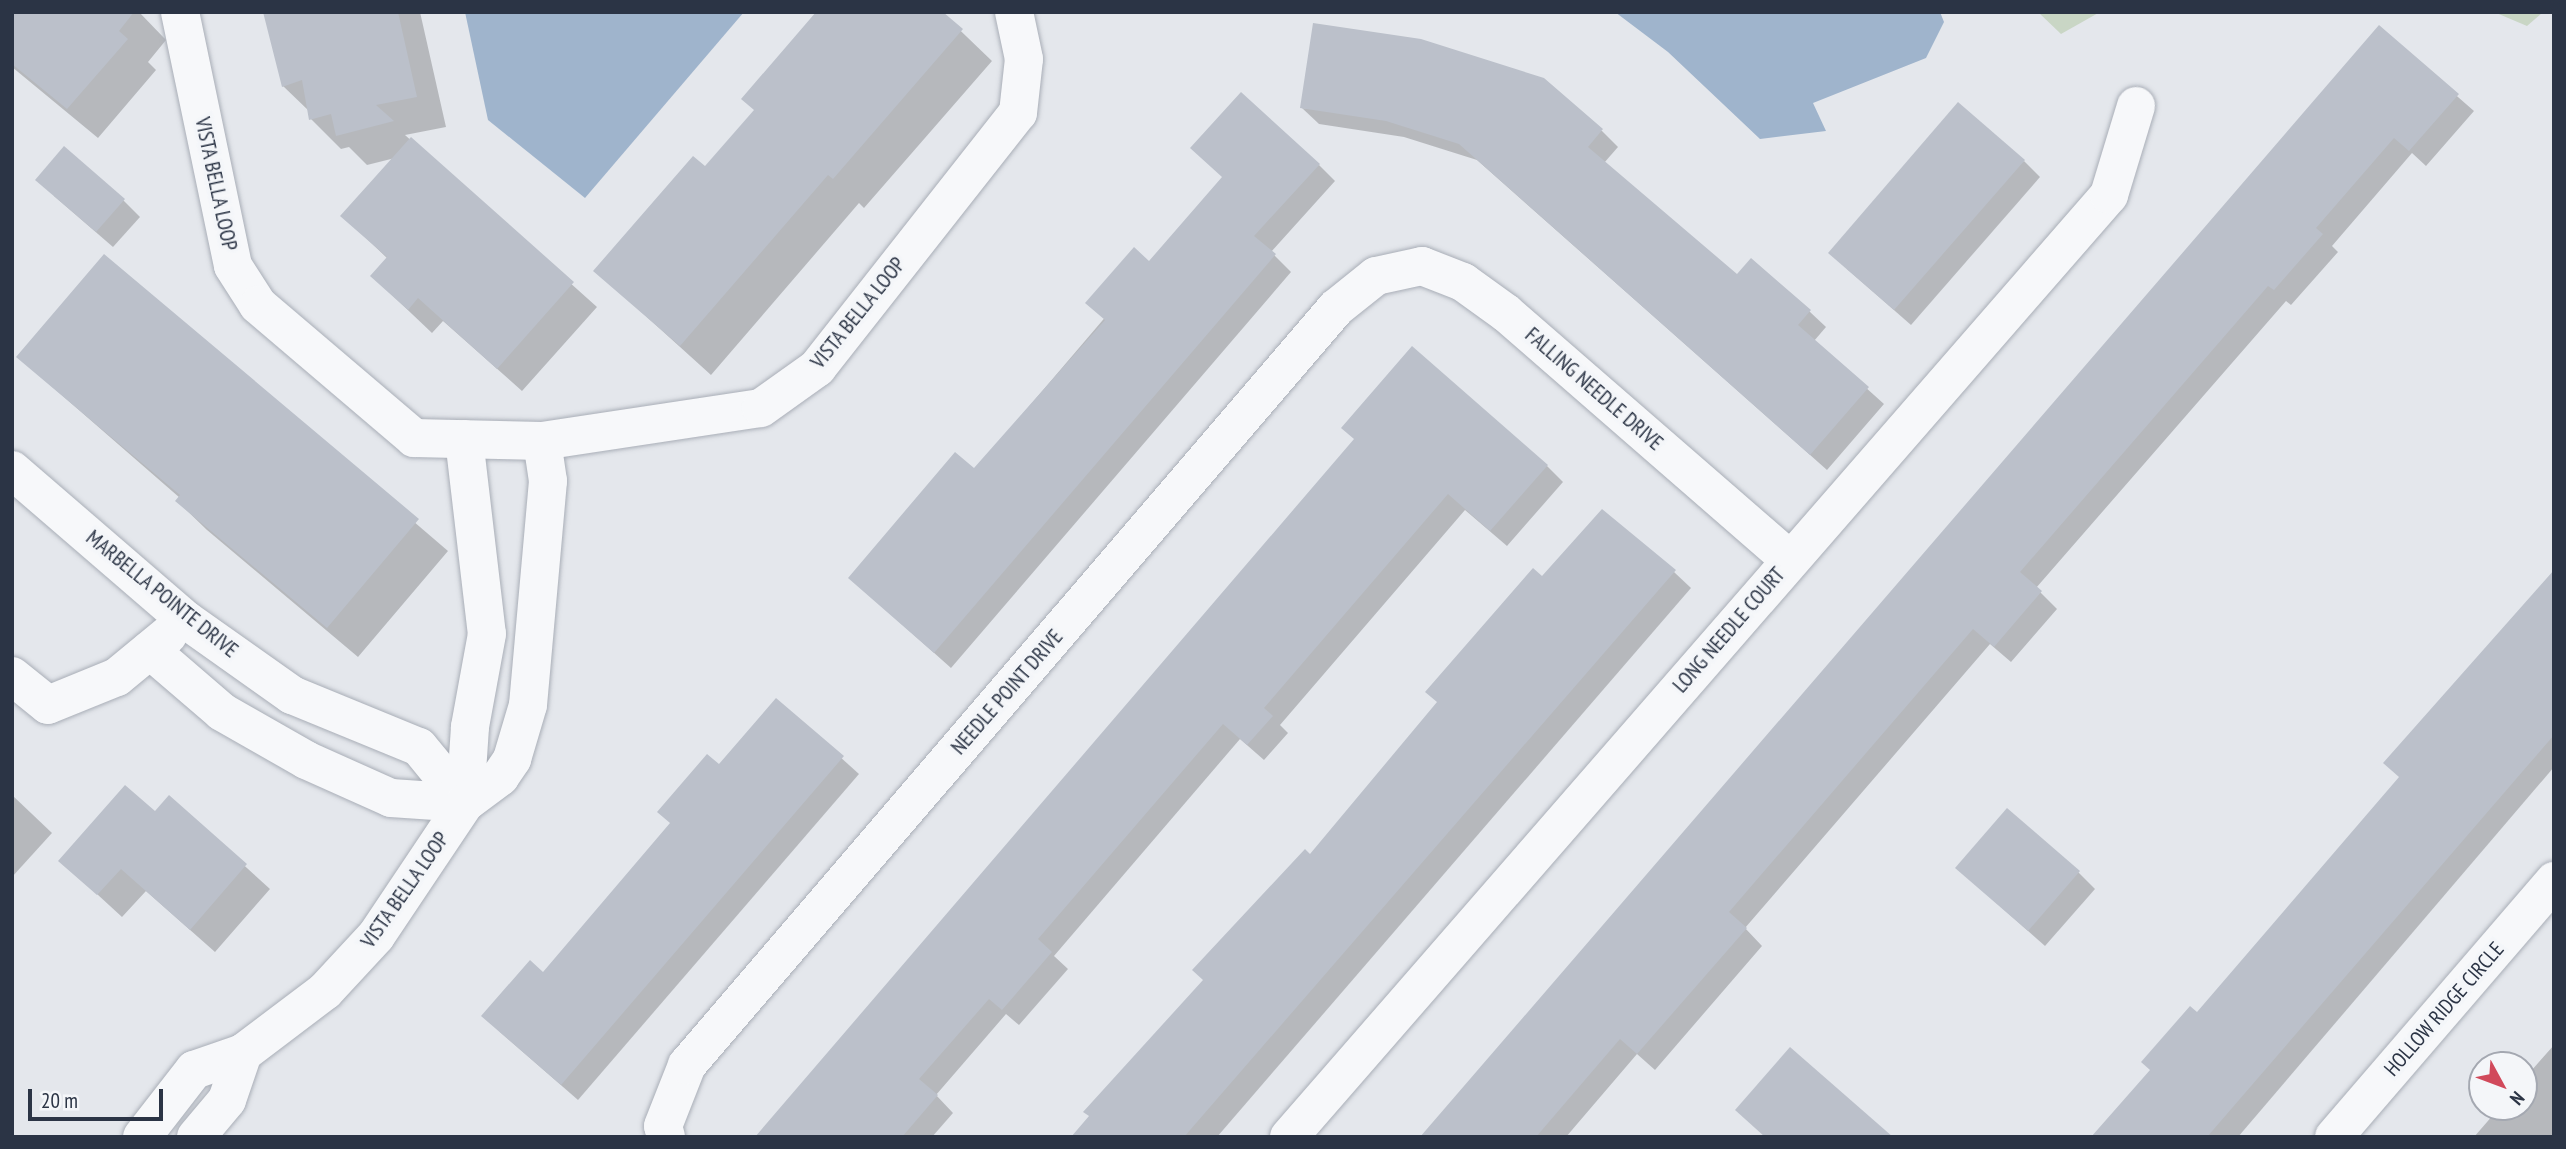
<!DOCTYPE html>
<html>
<head>
<meta charset="utf-8">
<style>
	body { margin:0 }
	#map { position:relative; width:2566px; height:1149px; overflow:hidden; background:#e4e7ec; font-family:"PT Sans Narrow",sans-serif }
	div>[style] { position:absolute }
	.green>* { inset:0; background:#c9d6c5 }
	.water>* { inset:0; background:#9fb4cc }
	.shadow>* { inset:0; background:#0003 }
	.building>* { inset:0; background:#bbc0ca }
	.roads { filter:drop-shadow(0 0 2px #a9aeb7) drop-shadow(0 0 2px #a9aeb7) }
	.minor>* { height:38px; margin:-19px; padding:0 19px; transform-origin:19px; border-radius:19px; background:#f7f8fa }
	span { translate:-50% -50%; white-space:nowrap; text-align:center; line-height:1.15; -webkit-text-stroke:7px #f4f6f9; paint-order:stroke }
	.street-label { font-size:21px; color:#2b3445 }
	.frame { position:absolute; inset:0; border:14px solid #2b3445; pointer-events:none }
	.north { position:absolute; left:2468px; top:1051px; width:70px; height:70px; box-sizing:border-box; background:#f4f6f9; border:2px solid #a4a8b1; border-radius:50%; rotate:131deg; font-size:19px; font-weight:700; line-height:28px; text-align:center; color:#2b3445 }
	.north::after { content:''; display:block; margin:auto; width:24px; height:32px; background:#d1495b; clip-path:polygon(50% 0,100% 100%,50% 72%,0 100%) }
	.scale { position:absolute; left:28px; top:1089px; width:135px; height:32px; box-sizing:border-box; border:4px solid #2b3445; border-top:0; padding-left:9px; font-size:21px; line-height:24px; white-space:nowrap; color:#2b3445; -webkit-text-stroke:5px #f4f6f9; paint-order:stroke }
</style>
</head>
<body>
<div id="map">
	<div class="green">
		<i style="clip-path:polygon(2038px 12px,2100px 12px,2061px 34px)"></i>
		<i style="clip-path:polygon(2494px 12px,2543px 12px,2527px 26px)"></i>
	</div>
	<div class="water">
		<i style="clip-path:polygon(465px 12px,744px 12px,585px 198px,488px 120px)"></i>
		<i style="clip-path:polygon(1615px 12px,1940px 12px,1944px 22px,1926px 58px,1813px 103px,1826px 131px,1760px 139px,1668px 52px)"></i>
	</div>
	<div class="shadow">
		<i style="clip-path:polygon(12px 12px,139px 12px,166px 40px,148px 62px,156px 70px,98px 138px,12px 67px)"></i>
		<i style="clip-path:polygon(264px 12px,420px 12px,446px 127px,405px 135px,597px 307px,522px 391px,443px 321px,432px 333px,372px 276px,388px 259px,343px 216px,395px 158px,367px 165px,349px 147px,341px 149px,311px 119px,310px 112px,283px 86px)"></i>
		<i style="clip-path:polygon(941px 12px,992px 61px,864px 208px,859px 203px,711px 375px,596px 271px,705px 169px,756px 111px)"></i>
		<i style="clip-path:polygon(2379px 28px,2474px 111px,2426px 166px,2412px 153px,2332px 246px,2338px 252px,2291px 305px,2286px 301px,2036px 588px,2057px 609px,2011px 662px,1990px 644px,1745px 928px,1762px 946px,1655px 1070px,1637px 1054px,1566px 1137px,1422px 1137px)"></i>
		<i style="clip-path:polygon(1302px 108px,1602px 131px,1618px 147px,1604px 163px,1737px 276px,1809px 311px,1826px 327px,1814px 341px,1884px 404px,1827px 470px,1477px 160px,1404px 137px,1319px 124px)"></i>
		<i style="clip-path:polygon(2024px 161px,2040px 177px,1911px 325px,1847px 269px)"></i>
		<i style="clip-path:polygon(1319px 165px,1335px 181px,1271px 252px,1291px 272px,951px 668px,850px 578px,974px 471px,1224px 178px)"></i>
		<i style="clip-path:polygon(54px 196px,123px 200px,140px 217px,113px 247px)"></i>
		<i style="clip-path:polygon(104px 256px,448px 551px,358px 657px,207px 530px,177px 501px,180px 498px,18px 357px)"></i>
		<i style="clip-path:polygon(1356px 440px,1547px 466px,1563px 482px,1507px 546px,1465px 510px,1280px 725px,1288px 733px,1264px 760px,1240px 739px,1054px 956px,1068px 969px,1019px 1025px,1006px 1014px,936px 1095px,953px 1113px,932px 1137px,757px 1137px)"></i>
		<i style="clip-path:polygon(1674px 572px,1691px 588px,1217px 1137px,1074px 1137px,1542px 579px)"></i>
		<i style="clip-path:polygon(2554px 604px,2554px 767px,2238px 1137px,2094px 1137px)"></i>
		<i style="clip-path:polygon(777px 700px,859px 774px,578px 1100px,500px 1032px,544px 974px)"></i>
		<i style="clip-path:polygon(12px 795px,52px 833px,12px 877px)"></i>
		<i style="clip-path:polygon(169px 797px,270px 889px,215px 952px,146px 891px,122px 917px,61px 861px,155px 813px)"></i>
		<i style="clip-path:polygon(1957px 868px,2078px 872px,2095px 889px,2045px 946px)"></i>
		<i style="clip-path:polygon(2554px 1045px,2554px 1137px,2474px 1137px,2500px 1107px,2524px 1107px,2524px 1079px)"></i>
	</div>
	<div class="building">
		<i style="clip-path:polygon(12px 12px,134px 12px,119px 31px,128px 39px,67px 109px,12px 64px)"></i>
		<i style="clip-path:polygon(263px 12px,398px 12px,417px 97px,376px 105px,394px 121px,336px 136px,331px 114px,309px 120px,302px 80px,282px 87px)"></i>
		<i style="clip-path:polygon(816px 12px,943px 12px,963px 29px,833px 179px,828px 175px,680px 346px,593px 271px,693px 156px,705px 166px,754px 110px,741px 99px)"></i>
		<i style="clip-path:polygon(1313px 23px,1421px 39px,1544px 78px,1603px 129px,1588px 147px,1737px 274px,1751px 258px,1811px 310px,1798px 325px,1869px 387px,1810px 455px,1459px 144px,1386px 121px,1300px 108px)"></i>
		<i style="clip-path:polygon(2379px 25px,2459px 94px,2409px 151px,2394px 138px,2316px 228px,2323px 234px,2274px 290px,2268px 286px,2020px 572px,2042px 591px,1994px 647px,1973px 629px,1729px 912px,1747px 928px,1637px 1054px,1620px 1039px,1536px 1137px,1420px 1137px)"></i>
		<i style="clip-path:polygon(1241px 92px,1320px 164px,1254px 236px,1276px 254px,934px 653px,848px 578px,955px 452px,974px 468px,1105px 320px,1085px 303px,1134px 247px,1149px 261px,1222px 177px,1190px 148px)"></i>
		<i style="clip-path:polygon(1958px 102px,2025px 160px,1894px 310px,1828px 253px)"></i>
		<i style="clip-path:polygon(411px 137px,574px 282px,497px 369px,418px 298px,408px 310px,370px 276px,387px 257px,340px 216px)"></i>
		<i style="clip-path:polygon(64px 146px,125px 199px,96px 232px,35px 180px)"></i>
		<i style="clip-path:polygon(104px 254px,419px 519px,327px 628px,175px 501px,180px 495px,16px 357px)"></i>
		<i style="clip-path:polygon(1412px 346px,1548px 465px,1490px 531px,1448px 494px,1264px 708px,1273px 716px,1247px 745px,1223px 724px,1038px 939px,1052px 952px,1002px 1010px,989px 999px,919px 1079px,938px 1095px,902px 1137px,755px 1137px,1354px 439px,1341px 428px)"></i>
		<i style="clip-path:polygon(1602px 509px,1676px 570px,1184px 1137px,1071px 1137px,1089px 1116px,1083px 1112px,1203px 980px,1192px 970px,1305px 849px,1310px 854px,1437px 702px,1425px 692px,1533px 568px,1542px 576px)"></i>
		<i style="clip-path:polygon(2554px 570px,2554px 735px,2207px 1137px,2091px 1137px,2150px 1070px,2141px 1062px,2190px 1006px,2197px 1012px,2399px 777px,2383px 763px)"></i>
		<i style="clip-path:polygon(776px 698px,844px 756px,561px 1085px,481px 1016px,530px 960px,543px 972px,670px 823px,657px 812px,707px 754px,719px 764px)"></i>
		<i style="clip-path:polygon(125px 785px,155px 811px,169px 795px,247px 864px,190px 930px,121px 869px,97px 895px,58px 861px)"></i>
		<i style="clip-path:polygon(2007px 808px,2080px 871px,2028px 931px,1955px 868px)"></i>
		<i style="clip-path:polygon(1790px 1047px,1893px 1137px,1765px 1137px,1735px 1110px)"></i>
	</div>
	<div class="roads">
		<div class="minor">
			<i style="left:180px;top:12px;width:259px;rotate:78.2deg"></i>
			<i style="left:233px;top:266px;width:46px;rotate:57.3deg"></i>
			<i style="left:258px;top:305px;width:205px;rotate:40.4deg"></i>
			<i style="left:414px;top:438px;width:128px;rotate:1.3deg"></i>
			<i style="left:542px;top:441px;width:221px;rotate:-8.6deg"></i>
			<i style="left:761px;top:408px;width:69px;rotate:-35.5deg"></i>
			<i style="left:817px;top:368px;width:325px;rotate:-51.8deg"></i>
			<i style="left:1018px;top:113px;width:54px;rotate:-83.7deg"></i>
			<i style="left:1024px;top:59px;width:48px;rotate:-102deg"></i>
			<i style="left:464px;top:439px;width:196px;rotate:83.3deg"></i>
			<i style="left:487px;top:634px;width:95px;rotate:100.4deg"></i>
			<i style="left:470px;top:727px;width:76px;rotate:93.8deg"></i>
			<i style="left:12px;top:470px;width:230px;rotate:40.8deg"></i>
			<i style="left:186px;top:620px;width:130px;rotate:35.3deg"></i>
			<i style="left:292px;top:695px;width:137px;rotate:22.3deg"></i>
			<i style="left:419px;top:747px;width:72px;rotate:50.6deg"></i>
			<i style="left:150px;top:650px;width:95px;rotate:40.7deg"></i>
			<i style="left:222px;top:712px;width:97px;rotate:29.7deg"></i>
			<i style="left:306px;top:760px;width:93px;rotate:24.1deg"></i>
			<i style="left:391px;top:798px;width:74px;rotate:3.9deg"></i>
			<i style="left:12px;top:676px;width:46px;rotate:38.9deg"></i>
			<i style="left:48px;top:705px;width:74px;rotate:-22.1deg"></i>
			<i style="left:117px;top:677px;width:66px;rotate:-39.5deg"></i>
			<i style="left:142px;top:1137px;width:85px;rotate:-52.2deg"></i>
			<i style="left:194px;top:1070px;width:52px;rotate:-19.1deg"></i>
			<i style="left:243px;top:1053px;width:103px;rotate:-37.1deg"></i>
			<i style="left:325px;top:991px;width:75px;rotate:-47.2deg"></i>
			<i style="left:376px;top:936px;width:160px;rotate:-56.2deg"></i>
			<i style="left:465px;top:803px;width:44px;rotate:-36.6deg"></i>
			<i style="left:500px;top:777px;width:22px;rotate:-56deg"></i>
			<i style="left:512px;top:759px;width:56px;rotate:-73.5deg"></i>
			<i style="left:528px;top:705px;width:225px;rotate:-84.9deg"></i>
			<i style="left:548px;top:481px;width:40px;rotate:-98.5deg"></i>
			<i style="left:196px;top:1137px;width:48px;rotate:-50deg"></i>
			<i style="left:227px;top:1100px;width:50px;rotate:-71.2deg"></i>
			<i style="left:666px;top:1137px;width:11px;rotate:-105deg"></i>
			<i style="left:663px;top:1126px;width:66px;rotate:-68.5deg"></i>
			<i style="left:687px;top:1065px;width:997px;rotate:-49.39deg"></i>
			<i style="left:1336px;top:308px;width:51px;rotate:-38.7deg"></i>
			<i style="left:1376px;top:276px;width:47px;rotate:-12.3deg"></i>
			<i style="left:1422px;top:266px;width:44px;rotate:21.3deg"></i>
			<i style="left:1463px;top:282px;width:53px;rotate:35.8deg"></i>
			<i style="left:1506px;top:313px;width:376px;rotate:41deg"></i>
			<i style="left:1289px;top:1137px;width:1249px;rotate:-48.96deg"></i>
			<i style="left:2109px;top:195px;width:93px;rotate:-73.1deg"></i>
			<i style="left:2334px;top:1137px;width:338px;rotate:-49.3deg"></i>
		</div>
	</div>
	<div class="street-label">
		<span style="left:216px;top:184px;rotate:78deg">VISTA BELLA LOOP</span>
		<span style="left:858px;top:313px;rotate:-51deg">VISTA BELLA LOOP</span>
		<span style="left:1594px;top:389px;rotate:41deg">FALLING NEEDLE DRIVE</span>
		<span style="left:162px;top:594px;rotate:39deg">MARBELLA POINTE DRIVE</span>
		<span style="left:1729px;top:630px;rotate:-49deg">LONG NEEDLE COURT</span>
		<span style="left:1007px;top:692px;rotate:-49deg">NEEDLE POINT DRIVE</span>
		<span style="left:405px;top:890px;rotate:-55deg">VISTA BELLA LOOP</span>
		<span style="left:2444px;top:1009px;rotate:-49deg">HOLLOW RIDGE CIRCLE</span>
	</div>
	<div class="frame"></div>
	<div class="north">N</div>
	<div class="scale">20 m</div>
</div>
</body>
</html>
